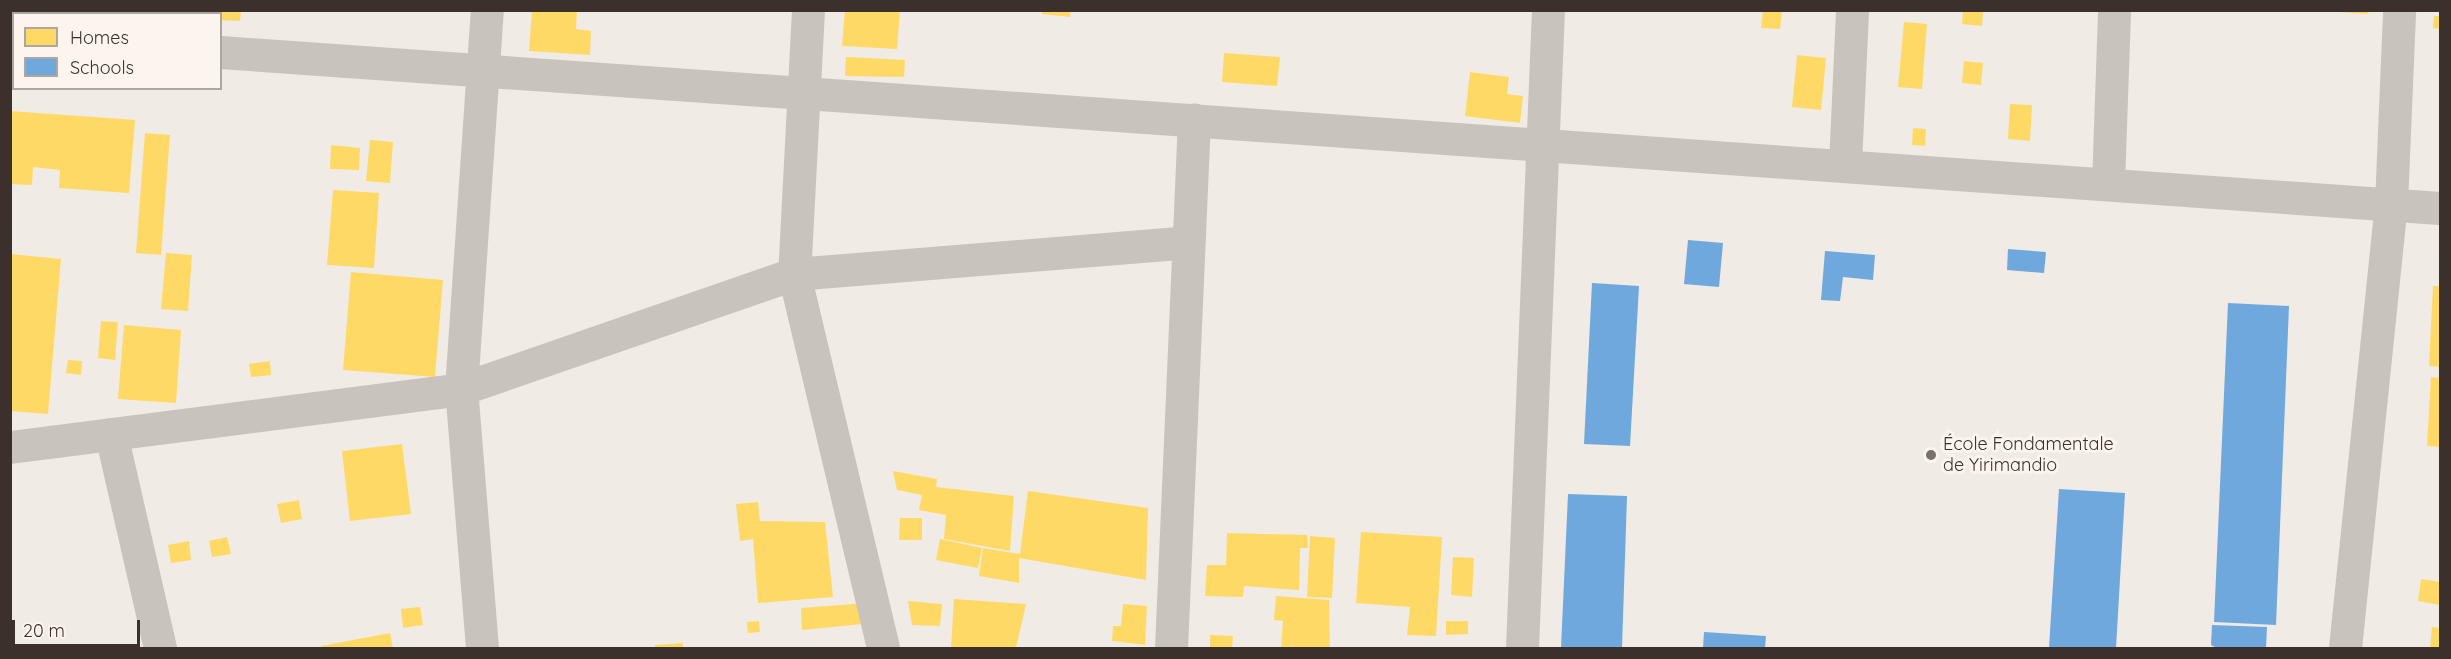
<!DOCTYPE html>
<html>
<head>
<meta charset="utf-8">
<style>
	body { margin:0 }
	#map { position:relative; width:2451px; height:659px; overflow:hidden; background:#f0ebe5; font-family:Quicksand,sans-serif }
	div>[style] { position:absolute }
	.homes>* { inset:0; background:#ffd966 }
	.schools>* { inset:0; background:#6fa8dc }
	.minor>* { height:33px; margin:-16.5px; padding:0 16.5px; transform-origin:16.5px; border-radius:16.5px; background:#c9c3be }
	.dots>* { width:16px; height:16px; translate:-50% -50%; box-sizing:border-box; border:3px solid #fbf5ee; border-radius:50% }
	span { translate:-50% -50%; white-space:nowrap; text-align:center; line-height:1.15; -webkit-text-stroke:6px #fbf5ee; paint-order:stroke }
	.poi-label { font-size:18px; color:#3b302b }
	.left { translate:0 -50%; text-align:left }
	.frame { position:absolute; inset:0; border:12px solid #3b302b; pointer-events:none }
	.legend { position:absolute; left:12px; top:12px; width:210px; height:78px; box-sizing:border-box; background:#fbf5ee; border:2px solid #aea6a0; margin:0; padding:8px 10px; list-style:none; font-size:18px; color:#3b302b }
	.legend li { display:flex; align-items:center; gap:12px; height:30px }
	.legend b { width:30px; border:2px solid #aea6a0 }
	.scale { position:absolute; left:12px; top:620px; width:128px; height:27px; box-sizing:border-box; border:3px solid #3b302b; border-top:0; padding-left:8px; font-size:18px; line-height:21px; white-space:nowrap; color:#3b302b; -webkit-text-stroke:4px #fbf5ee; paint-order:stroke }
</style>
</head>
<body>
<div id="map">
	<div class="homes">
		<i style="clip-path:polygon(168px 10px,241px 10px,240px 21px,220px 20px,220px 14px)"></i>
		<i style="clip-path:polygon(532px 10px,577px 10px,576px 29px,591px 31px,590px 55px,529px 51px)"></i>
		<i style="clip-path:polygon(845px 10px,900px 10px,897px 49px,842px 46px)"></i>
		<i style="clip-path:polygon(1042px 10px,1071px 10px,1070px 17px,1042px 14px)"></i>
		<i style="clip-path:polygon(1763px 10px,1782px 10px,1780px 29px,1761px 28px)"></i>
		<i style="clip-path:polygon(1963px 10px,1983px 10px,1982px 26px,1962px 24px)"></i>
		<i style="clip-path:polygon(2337px 10px,2369px 10px,2368px 14px,2337px 12px)"></i>
		<i style="clip-path:polygon(2434px 16px,2440px 16px,2440px 29px,2433px 28px)"></i>
		<i style="clip-path:polygon(1904px 22px,1927px 24px,1922px 89px,1898px 87px)"></i>
		<i style="clip-path:polygon(1224px 53px,1280px 57px,1277px 86px,1222px 82px)"></i>
		<i style="clip-path:polygon(1797px 55px,1826px 58px,1821px 110px,1792px 107px)"></i>
		<i style="clip-path:polygon(846px 57px,905px 60px,904px 77px,845px 76px)"></i>
		<i style="clip-path:polygon(1964px 61px,1983px 63px,1981px 85px,1962px 83px)"></i>
		<i style="clip-path:polygon(1470px 72px,1509px 77px,1507px 94px,1523px 96px,1520px 123px,1465px 116px)"></i>
		<i style="clip-path:polygon(2010px 104px,2032px 105px,2030px 141px,2008px 139px)"></i>
		<i style="clip-path:polygon(10px 111px,135px 120px,129px 193px,59px 188px,60px 170px,33px 167px,32px 185px,10px 184px)"></i>
		<i style="clip-path:polygon(1913px 128px,1926px 129px,1925px 146px,1912px 145px)"></i>
		<i style="clip-path:polygon(145px 133px,170px 135px,161px 255px,136px 253px)"></i>
		<i style="clip-path:polygon(370px 140px,393px 142px,390px 183px,366px 181px)"></i>
		<i style="clip-path:polygon(331px 145px,360px 148px,359px 170px,330px 169px)"></i>
		<i style="clip-path:polygon(333px 190px,379px 193px,374px 268px,327px 265px)"></i>
		<i style="clip-path:polygon(166px 253px,192px 255px,188px 311px,161px 309px)"></i>
		<i style="clip-path:polygon(10px 254px,61px 259px,48px 414px,10px 411px)"></i>
		<i style="clip-path:polygon(351px 272px,443px 280px,435px 377px,343px 370px)"></i>
		<i style="clip-path:polygon(2433px 286px,2440px 286px,2440px 367px,2429px 366px)"></i>
		<i style="clip-path:polygon(101px 321px,118px 322px,115px 360px,98px 358px)"></i>
		<i style="clip-path:polygon(124px 325px,181px 330px,176px 403px,118px 399px)"></i>
		<i style="clip-path:polygon(68px 360px,82px 361px,81px 375px,66px 373px)"></i>
		<i style="clip-path:polygon(270px 361px,271px 375px,251px 377px,249px 364px)"></i>
		<i style="clip-path:polygon(2431px 377px,2440px 378px,2440px 447px,2427px 446px)"></i>
		<i style="clip-path:polygon(402px 444px,411px 514px,350px 521px,342px 451px)"></i>
		<i style="clip-path:polygon(893px 471px,937px 479px,936px 487px,1014px 496px,1010px 551px,944px 539px,946px 515px,919px 510px,922px 495px,897px 490px)"></i>
		<i style="clip-path:polygon(1028px 491px,1148px 508px,1146px 580px,1019px 558px,1019px 583px,979px 576px,983px 548px,1020px 554px)"></i>
		<i style="clip-path:polygon(299px 500px,302px 519px,281px 523px,277px 504px)"></i>
		<i style="clip-path:polygon(758px 502px,760px 521px,825px 522px,833px 597px,758px 603px,753px 539px,740px 541px,736px 504px)"></i>
		<i style="clip-path:polygon(900px 518px,922px 518px,922px 540px,899px 540px)"></i>
		<i style="clip-path:polygon(1361px 532px,1442px 537px,1436px 636px,1407px 635px,1410px 607px,1356px 603px)"></i>
		<i style="clip-path:polygon(1227px 533px,1307px 535px,1308px 548px,1300px 548px,1299px 590px,1244px 586px,1243px 597px,1205px 596px,1207px 565px,1226px 565px)"></i>
		<i style="clip-path:polygon(1310px 536px,1335px 538px,1332px 598px,1307px 597px)"></i>
		<i style="clip-path:polygon(227px 537px,231px 554px,212px 557px,209px 541px)"></i>
		<i style="clip-path:polygon(940px 539px,982px 548px,978px 568px,936px 560px)"></i>
		<i style="clip-path:polygon(189px 541px,191px 560px,171px 563px,168px 545px)"></i>
		<i style="clip-path:polygon(1453px 557px,1474px 558px,1472px 597px,1451px 595px)"></i>
		<i style="clip-path:polygon(2421px 579px,2440px 582px,2440px 605px,2418px 601px)"></i>
		<i style="clip-path:polygon(1276px 596px,1329px 600px,1330px 648px,1281px 648px,1283px 621px,1274px 620px)"></i>
		<i style="clip-path:polygon(954px 599px,1026px 604px,1016px 648px,951px 648px)"></i>
		<i style="clip-path:polygon(908px 601px,942px 604px,940px 626px,912px 625px)"></i>
		<i style="clip-path:polygon(866px 603px,873px 623px,802px 630px,801px 608px)"></i>
		<i style="clip-path:polygon(1123px 604px,1147px 606px,1145px 645px,1112px 641px,1113px 626px,1121px 626px)"></i>
		<i style="clip-path:polygon(420px 607px,423px 625px,403px 628px,401px 609px)"></i>
		<i style="clip-path:polygon(759px 621px,760px 632px,748px 633px,747px 622px)"></i>
		<i style="clip-path:polygon(1446px 621px,1468px 621px,1468px 634px,1446px 635px)"></i>
		<i style="clip-path:polygon(2432px 627px,2440px 628px,2440px 648px,2430px 648px)"></i>
		<i style="clip-path:polygon(390px 633px,393px 648px,322px 648px,321px 646px)"></i>
		<i style="clip-path:polygon(1210px 635px,1233px 636px,1232px 648px,1210px 648px)"></i>
		<i style="clip-path:polygon(683px 643px,683px 648px,655px 648px,655px 645px)"></i>
	</div>
	<div class="schools">
		<i style="clip-path:polygon(1688px 240px,1723px 243px,1719px 287px,1684px 284px)"></i>
		<i style="clip-path:polygon(2008px 249px,2046px 252px,2044px 273px,2007px 270px)"></i>
		<i style="clip-path:polygon(1825px 251px,1875px 255px,1873px 280px,1843px 277px,1840px 301px,1821px 300px)"></i>
		<i style="clip-path:polygon(1592px 283px,1639px 286px,1630px 446px,1584px 444px)"></i>
		<i style="clip-path:polygon(2228px 303px,2289px 306px,2276px 625px,2214px 622px)"></i>
		<i style="clip-path:polygon(2059px 489px,2125px 493px,2116px 648px,2049px 648px)"></i>
		<i style="clip-path:polygon(1568px 494px,1627px 496px,1622px 648px,1561px 648px)"></i>
		<i style="clip-path:polygon(2212px 625px,2267px 627px,2266px 648px,2217px 648px,2211px 645px)"></i>
		<i style="clip-path:polygon(1704px 632px,1766px 636px,1765px 648px,1703px 648px)"></i>
	</div>
	<div class="minor">
		<i style="left:808px;top:10px;width:264px;rotate:93deg"></i>
		<i style="left:794px;top:274px;width:384px;rotate:76.6deg"></i>
		<i style="left:10px;top:37px;width:4px"></i>
		<i style="left:220px;top:52px;width:2225px;rotate:4.02deg"></i>
		<i style="left:1845px;top:165px;width:155px;rotate:-87.4deg"></i>
		<i style="left:2108px;top:184px;width:174px;rotate:-88deg"></i>
		<i style="left:111px;top:434px;width:220px;rotate:77.1deg"></i>
		<i style="left:10px;top:447px;width:455px;rotate:-7.3deg"></i>
		<i style="left:461px;top:389px;width:352px;rotate:-19.1deg"></i>
		<i style="left:794px;top:274px;width:395px;rotate:-4.6deg"></i>
		<i style="left:482px;top:648px;width:260px;rotate:-94.6deg"></i>
		<i style="left:461px;top:389px;width:380px;rotate:-86.1deg"></i>
		<i style="left:1171px;top:648px;width:529px;rotate:-87.51deg"></i>
		<i style="left:1522px;top:648px;width:639px;rotate:-87.67deg"></i>
		<i style="left:2345px;top:648px;width:446px;rotate:-84.1deg"></i>
		<i style="left:2391px;top:204px;width:194px;rotate:-87.6deg"></i>
	</div>
	<div class="dots">
		<i style="left:1931px;top:455px;background:#7a716c"></i>
	</div>
	<div class="poi-label">
		<span class="left" style="left:1943px;top:455px">École Fondamentale<br>de Yirimandio</span>
	</div>
	<div class="frame"></div>
	<ul class="legend">
	<li><b style="height:16px;background:#ffd966"></b>Homes</li>
	<li><b style="height:16px;background:#6fa8dc"></b>Schools</li>
	</ul>
	<div class="scale">20 m</div>
</div>
</body>
</html>
